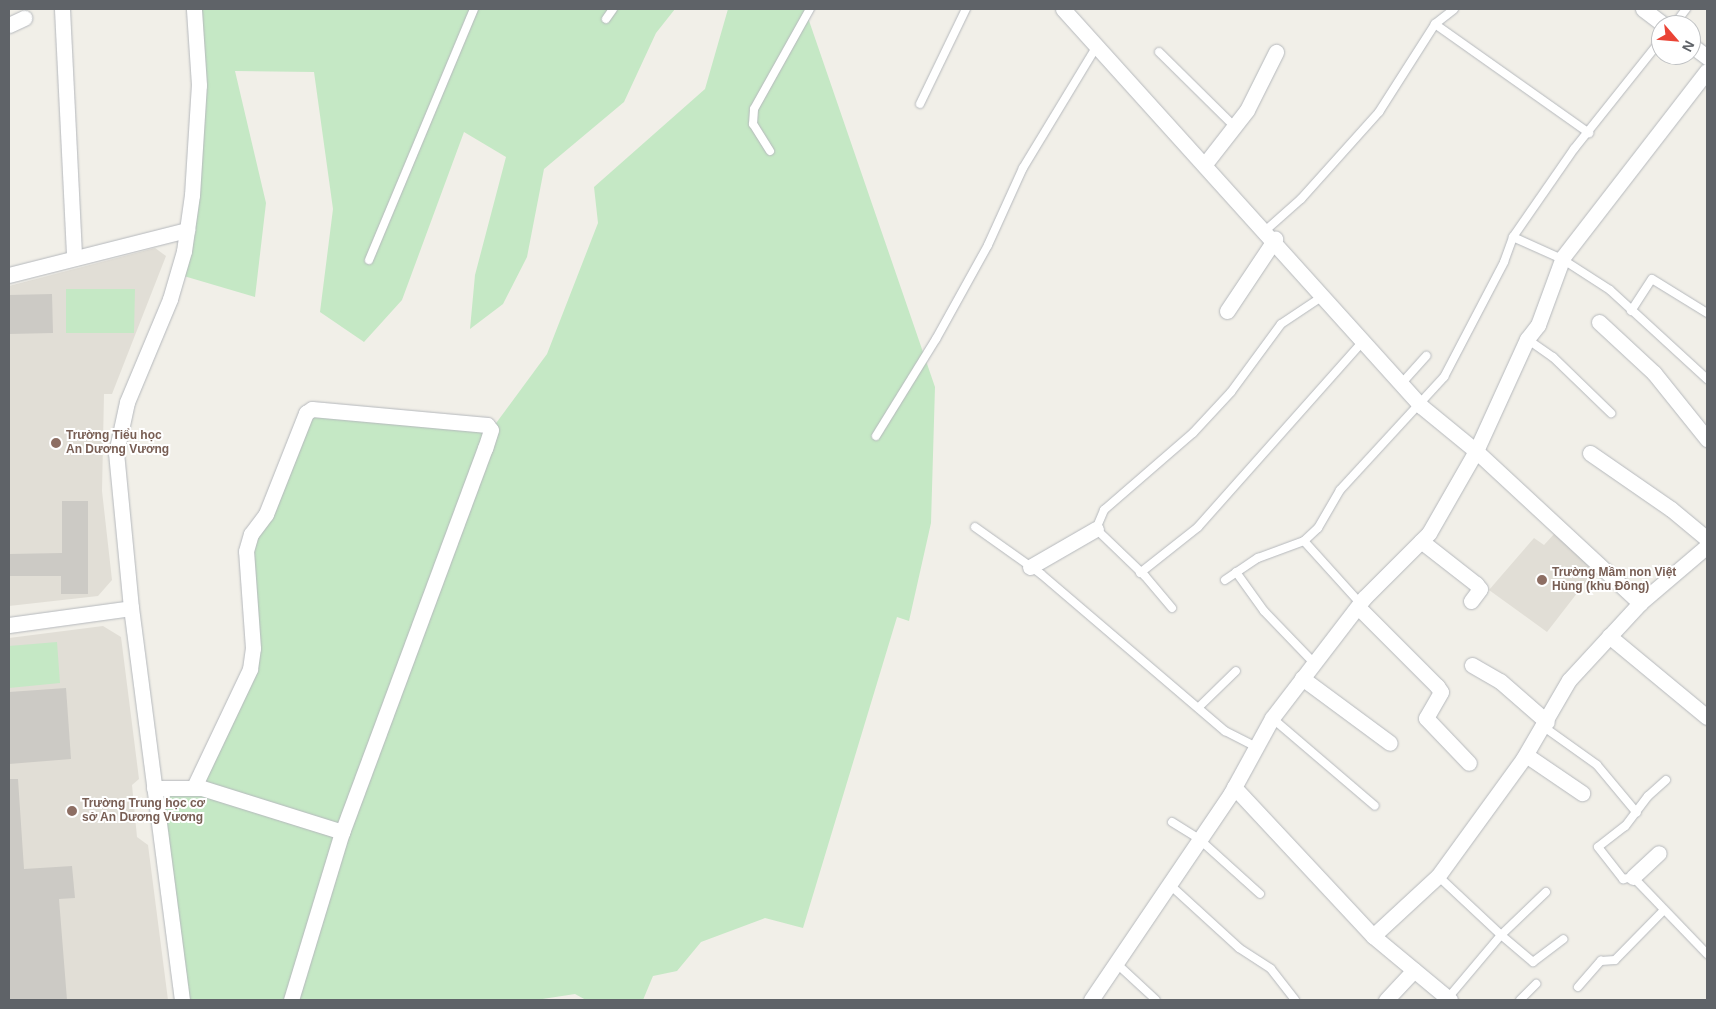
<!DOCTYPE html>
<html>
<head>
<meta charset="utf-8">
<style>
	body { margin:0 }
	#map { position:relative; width:1716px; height:1009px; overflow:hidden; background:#f1efe8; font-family:Helvetica,sans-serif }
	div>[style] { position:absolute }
	.education>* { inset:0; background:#e1ded6 }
	.green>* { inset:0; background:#c5e8c5 }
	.building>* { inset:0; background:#cccac5 }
	.roads { filter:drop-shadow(0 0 1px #b5b8bc) drop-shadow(0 0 1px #b5b8bc) }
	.service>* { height:8px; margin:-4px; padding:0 4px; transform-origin:4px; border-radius:4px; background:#fff }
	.minor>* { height:15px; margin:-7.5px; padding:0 7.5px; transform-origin:7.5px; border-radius:7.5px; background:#fff }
	.dots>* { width:14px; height:14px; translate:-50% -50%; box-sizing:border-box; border:2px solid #fff; border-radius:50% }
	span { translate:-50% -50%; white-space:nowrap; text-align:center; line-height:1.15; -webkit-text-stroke:4px #fff; paint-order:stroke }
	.education-label { font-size:12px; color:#785e54; font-weight:700 }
	.left { translate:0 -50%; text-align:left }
	.frame { position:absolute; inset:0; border:10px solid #5f6368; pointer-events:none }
	.north { position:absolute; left:1651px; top:15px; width:50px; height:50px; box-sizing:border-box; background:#fff; border:1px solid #bfc1c3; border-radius:50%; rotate:117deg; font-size:14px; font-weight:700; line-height:20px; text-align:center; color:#5f6368 }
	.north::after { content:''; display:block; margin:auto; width:18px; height:22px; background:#ea4335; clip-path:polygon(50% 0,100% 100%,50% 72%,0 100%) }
</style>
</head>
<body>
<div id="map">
	<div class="education">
		<i style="clip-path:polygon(155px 248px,166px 256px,112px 394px,104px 394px,102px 491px,112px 580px,98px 596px,9px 606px,9px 286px)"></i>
		<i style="clip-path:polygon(1555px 533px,1595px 570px,1547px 632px,1489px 590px,1534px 538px,1544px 545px)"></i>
		<i style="clip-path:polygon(103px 626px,121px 637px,139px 779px,132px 785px,137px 837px,148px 845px,168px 1000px,9px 1000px,9px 638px)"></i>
	</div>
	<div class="green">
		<i style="clip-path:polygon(192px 9px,675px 9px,656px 33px,624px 102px,544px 169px,527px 257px,503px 304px,470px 329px,475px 275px,506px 157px,464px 132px,402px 300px,364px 342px,320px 312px,333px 209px,314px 72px,235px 71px,266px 203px,255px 297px,177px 274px,200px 55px)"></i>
		<i style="clip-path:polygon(728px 9px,805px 9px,935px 387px,931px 523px,909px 621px,897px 617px,803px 928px,765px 918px,701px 942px,677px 971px,653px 976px,643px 1000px,586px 1000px,575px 994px,536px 1000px,182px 1000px,154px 788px,194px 787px,252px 659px,248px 541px,306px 413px,491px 430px,547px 354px,598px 223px,594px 187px,705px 89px)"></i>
		<i style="clip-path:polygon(66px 289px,135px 289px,134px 333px,66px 333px)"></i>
		<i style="clip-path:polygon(57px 642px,60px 683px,9px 688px,9px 646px)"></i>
	</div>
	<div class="building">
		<i style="clip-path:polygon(52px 294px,53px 333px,9px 334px,9px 295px)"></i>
		<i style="clip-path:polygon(62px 501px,88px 501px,88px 594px,61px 594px,61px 576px,9px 576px,9px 554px,62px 553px)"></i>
		<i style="clip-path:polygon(66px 688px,71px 759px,9px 764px,9px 692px)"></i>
		<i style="clip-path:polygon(9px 779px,18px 779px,24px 869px,72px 866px,75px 898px,59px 899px,67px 1000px,9px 1000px)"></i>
	</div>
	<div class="roads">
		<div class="service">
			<i style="left:606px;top:19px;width:12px;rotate:-55deg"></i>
			<i style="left:1435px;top:24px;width:189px;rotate:35.3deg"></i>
			<i style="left:1674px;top:25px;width:20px;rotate:-53deg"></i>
			<i style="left:1159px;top:52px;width:103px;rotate:44.6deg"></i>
			<i style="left:920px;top:104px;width:106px;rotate:-64.2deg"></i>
			<i style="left:770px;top:151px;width:32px;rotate:-122deg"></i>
			<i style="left:753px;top:124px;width:15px;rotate:-86deg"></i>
			<i style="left:754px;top:109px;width:115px;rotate:-60.8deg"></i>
			<i style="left:1266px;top:230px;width:47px;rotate:-41.5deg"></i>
			<i style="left:1301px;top:199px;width:117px;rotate:-48.1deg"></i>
			<i style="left:1379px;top:112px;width:104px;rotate:-57.5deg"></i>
			<i style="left:1435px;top:24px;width:24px;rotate:-38deg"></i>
			<i style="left:1513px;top:237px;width:54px;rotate:24.2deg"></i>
			<i style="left:1562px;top:259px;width:57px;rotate:32.9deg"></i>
			<i style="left:1610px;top:290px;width:132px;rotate:42.5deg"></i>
			<i style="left:369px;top:260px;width:272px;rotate:-67.3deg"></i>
			<i style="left:1631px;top:311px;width:38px;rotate:-57deg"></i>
			<i style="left:1652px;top:279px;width:65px;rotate:31.7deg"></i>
			<i style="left:1527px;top:339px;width:32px;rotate:35deg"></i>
			<i style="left:1553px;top:357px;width:81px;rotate:44deg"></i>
			<i style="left:1401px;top:384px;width:38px;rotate:-48deg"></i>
			<i style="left:876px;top:436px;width:114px;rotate:-58.3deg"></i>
			<i style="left:936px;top:339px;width:107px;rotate:-61deg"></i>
			<i style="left:988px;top:245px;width:85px;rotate:-65.6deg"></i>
			<i style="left:1023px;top:168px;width:143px;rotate:-58.8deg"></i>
			<i style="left:975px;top:527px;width:81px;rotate:35.5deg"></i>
			<i style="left:1041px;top:574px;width:242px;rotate:40.5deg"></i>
			<i style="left:1225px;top:731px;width:35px;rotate:27deg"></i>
			<i style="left:1304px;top:541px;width:84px;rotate:47.9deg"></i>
			<i style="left:1236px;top:572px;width:48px;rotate:54.3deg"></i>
			<i style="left:1264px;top:611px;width:72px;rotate:46.1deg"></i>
			<i style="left:1140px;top:573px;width:74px;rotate:-38.4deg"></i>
			<i style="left:1198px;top:527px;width:247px;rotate:-48.4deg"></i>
			<i style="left:1225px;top:580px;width:40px;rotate:-34deg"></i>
			<i style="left:1258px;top:558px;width:49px;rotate:-20.3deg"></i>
			<i style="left:1304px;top:541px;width:19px;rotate:-43deg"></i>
			<i style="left:1318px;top:528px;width:44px;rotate:-59.9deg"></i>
			<i style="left:1340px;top:490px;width:154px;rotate:-47.4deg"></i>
			<i style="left:1444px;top:377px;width:130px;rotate:-62.4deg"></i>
			<i style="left:1504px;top:262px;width:27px;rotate:-70deg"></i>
			<i style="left:1513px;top:237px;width:107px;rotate:-55.3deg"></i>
			<i style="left:1574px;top:149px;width:139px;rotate:-51.4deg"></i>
			<i style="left:1172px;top:608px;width:42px;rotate:-130.2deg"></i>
			<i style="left:1145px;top:576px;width:68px;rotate:-136.2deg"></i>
			<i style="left:1096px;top:529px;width:21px;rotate:-67deg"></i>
			<i style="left:1104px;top:510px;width:118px;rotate:-40.9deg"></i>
			<i style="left:1193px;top:433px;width:56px;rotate:-47.2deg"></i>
			<i style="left:1231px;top:392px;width:84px;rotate:-53.7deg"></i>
			<i style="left:1281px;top:324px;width:50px;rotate:-33.7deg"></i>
			<i style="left:1200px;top:706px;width:50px;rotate:-44.2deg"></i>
			<i style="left:1272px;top:718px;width:135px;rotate:40.5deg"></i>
			<i style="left:1544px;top:727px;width:65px;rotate:35.6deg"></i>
			<i style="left:1597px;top:765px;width:62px;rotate:50.2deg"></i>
			<i style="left:1666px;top:780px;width:24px;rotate:138deg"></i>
			<i style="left:1648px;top:796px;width:38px;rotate:127deg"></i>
			<i style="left:1625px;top:826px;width:34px;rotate:142deg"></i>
			<i style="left:1598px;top:847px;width:41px;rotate:52deg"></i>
			<i style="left:1623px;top:879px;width:10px;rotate:-11deg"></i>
			<i style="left:1633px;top:877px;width:107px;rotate:46.1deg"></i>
			<i style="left:1172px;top:822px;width:32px;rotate:32deg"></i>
			<i style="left:1199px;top:839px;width:82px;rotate:42deg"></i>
			<i style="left:1438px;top:876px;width:86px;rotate:43.1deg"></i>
			<i style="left:1501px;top:935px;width:82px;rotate:130.1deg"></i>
			<i style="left:1169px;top:884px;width:95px;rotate:42.4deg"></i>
			<i style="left:1239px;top:948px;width:38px;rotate:33deg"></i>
			<i style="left:1271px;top:969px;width:39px;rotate:52deg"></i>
			<i style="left:1546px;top:892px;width:62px;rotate:136.3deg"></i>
			<i style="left:1501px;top:935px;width:42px;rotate:40.2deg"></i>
			<i style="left:1533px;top:962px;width:38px;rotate:-37deg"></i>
			<i style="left:1116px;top:963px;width:54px;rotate:42.8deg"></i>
			<i style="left:1578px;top:987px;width:35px;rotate:-49deg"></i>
			<i style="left:1601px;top:961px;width:14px;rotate:-4deg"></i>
			<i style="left:1615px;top:960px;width:69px;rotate:-45.6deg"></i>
			<i style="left:1520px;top:1000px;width:23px;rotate:-45deg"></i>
		</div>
		<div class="minor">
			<i style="left:62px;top:9px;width:249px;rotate:87.2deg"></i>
			<i style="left:1063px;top:9px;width:535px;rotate:47.96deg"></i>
			<i style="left:1421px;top:406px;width:71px;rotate:39.3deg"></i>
			<i style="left:1476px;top:451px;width:224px;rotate:42.8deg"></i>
			<i style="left:1643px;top:9px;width:26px;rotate:37deg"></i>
			<i style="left:9px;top:25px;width:17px;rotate:-25deg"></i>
			<i style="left:1691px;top:45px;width:20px;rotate:37deg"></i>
			<i style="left:1205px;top:164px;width:68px;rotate:-52.1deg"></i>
			<i style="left:1247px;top:110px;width:65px;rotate:-63.4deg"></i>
			<i style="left:9px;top:275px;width:184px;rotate:-14.2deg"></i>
			<i style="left:1227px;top:311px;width:87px;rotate:-56.3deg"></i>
			<i style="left:1599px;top:322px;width:75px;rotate:42.8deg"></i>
			<i style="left:1654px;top:373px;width:85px;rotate:51.2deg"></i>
			<i style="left:1590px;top:453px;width:98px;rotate:34.7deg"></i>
			<i style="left:1671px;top:509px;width:47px;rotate:39.8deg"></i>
			<i style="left:1421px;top:541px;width:70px;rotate:38deg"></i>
			<i style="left:1476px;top:584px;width:6px;rotate:51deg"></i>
			<i style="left:1480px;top:589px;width:15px;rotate:127deg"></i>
			<i style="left:1030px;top:567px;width:76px;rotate:-29.9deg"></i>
			<i style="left:1358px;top:607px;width:112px;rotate:45deg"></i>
			<i style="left:1437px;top:686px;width:7px;rotate:56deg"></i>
			<i style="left:1441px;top:692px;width:30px;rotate:120deg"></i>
			<i style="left:1426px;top:718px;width:62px;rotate:46.3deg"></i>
			<i style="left:9px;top:625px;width:123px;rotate:-7.9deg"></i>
			<i style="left:1609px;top:636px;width:127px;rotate:39.6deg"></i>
			<i style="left:1472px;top:665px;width:32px;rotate:30deg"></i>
			<i style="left:1500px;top:681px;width:62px;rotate:41.1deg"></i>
			<i style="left:1302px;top:678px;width:109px;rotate:36.5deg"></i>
			<i style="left:1526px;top:755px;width:68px;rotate:34.2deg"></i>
			<i style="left:194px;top:787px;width:131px;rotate:-64.6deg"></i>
			<i style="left:250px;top:669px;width:21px;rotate:-82deg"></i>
			<i style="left:253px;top:648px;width:97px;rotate:-94.1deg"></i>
			<i style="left:246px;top:551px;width:18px;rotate:-74deg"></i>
			<i style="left:251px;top:534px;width:25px;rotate:-53deg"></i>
			<i style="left:266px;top:514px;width:109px;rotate:-68.4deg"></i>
			<i style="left:306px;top:413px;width:7px;rotate:-34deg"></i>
			<i style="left:312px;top:409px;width:176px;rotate:5.2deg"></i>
			<i style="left:487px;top:425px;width:6px;rotate:51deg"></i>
			<i style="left:491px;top:430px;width:19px;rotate:108deg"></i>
			<i style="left:485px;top:448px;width:410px;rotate:110.4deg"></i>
			<i style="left:342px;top:832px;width:176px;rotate:106.9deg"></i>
			<i style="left:1234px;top:787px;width:204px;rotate:47deg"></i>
			<i style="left:1373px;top:936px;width:100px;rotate:39.7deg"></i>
			<i style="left:154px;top:788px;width:48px"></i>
			<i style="left:202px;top:788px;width:147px;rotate:17.4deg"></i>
			<i style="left:1633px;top:877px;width:35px;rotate:-43deg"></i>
			<i style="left:1373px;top:936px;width:88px;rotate:-42.7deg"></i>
			<i style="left:1438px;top:876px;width:145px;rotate:-54deg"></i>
			<i style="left:1523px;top:759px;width:91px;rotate:-59.8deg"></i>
			<i style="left:1569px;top:680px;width:105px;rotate:-47.3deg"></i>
			<i style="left:1640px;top:603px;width:88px;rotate:-40.4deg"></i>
			<i style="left:182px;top:1000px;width:395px;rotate:-97.4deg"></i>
			<i style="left:131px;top:608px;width:156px;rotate:-95.5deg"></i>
			<i style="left:116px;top:453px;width:52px;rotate:-77.8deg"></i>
			<i style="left:127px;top:402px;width:112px;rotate:-67.3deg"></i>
			<i style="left:170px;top:299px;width:50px;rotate:-73.7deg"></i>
			<i style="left:184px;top:251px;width:57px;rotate:-81.9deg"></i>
			<i style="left:192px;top:195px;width:110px;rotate:-86.4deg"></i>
			<i style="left:199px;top:85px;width:76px;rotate:-93.8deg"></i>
			<i style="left:1091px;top:1000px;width:250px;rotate:-55.9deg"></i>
			<i style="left:1231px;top:793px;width:85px;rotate:-61.3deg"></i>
			<i style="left:1272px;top:718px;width:151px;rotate:-52.5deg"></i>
			<i style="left:1364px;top:598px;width:92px;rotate:-45deg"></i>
			<i style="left:1429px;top:533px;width:95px;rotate:-60.2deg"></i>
			<i style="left:1476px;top:451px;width:123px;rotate:-65.5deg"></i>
			<i style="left:1527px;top:339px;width:18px;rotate:-52deg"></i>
			<i style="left:1538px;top:325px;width:72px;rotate:-69.8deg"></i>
			<i style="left:1563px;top:257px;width:235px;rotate:-52.3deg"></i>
			<i style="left:1386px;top:1000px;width:41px;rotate:-47deg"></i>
		</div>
	</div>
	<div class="dots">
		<i style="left:56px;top:443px;background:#8d6e63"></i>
		<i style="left:1542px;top:580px;background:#8d6e63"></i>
		<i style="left:72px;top:811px;background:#8d6e63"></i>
	</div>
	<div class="education-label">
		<span class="left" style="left:66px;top:443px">Trường Tiểu học<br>An Dương Vương</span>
		<span class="left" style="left:1552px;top:580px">Trường Mầm non Việt<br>Hùng (khu Đông)</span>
		<span class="left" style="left:82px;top:811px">Trường Trung học cơ<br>sở An Dương Vương</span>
	</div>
	<div class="frame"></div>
	<div class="north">N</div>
</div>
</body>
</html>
